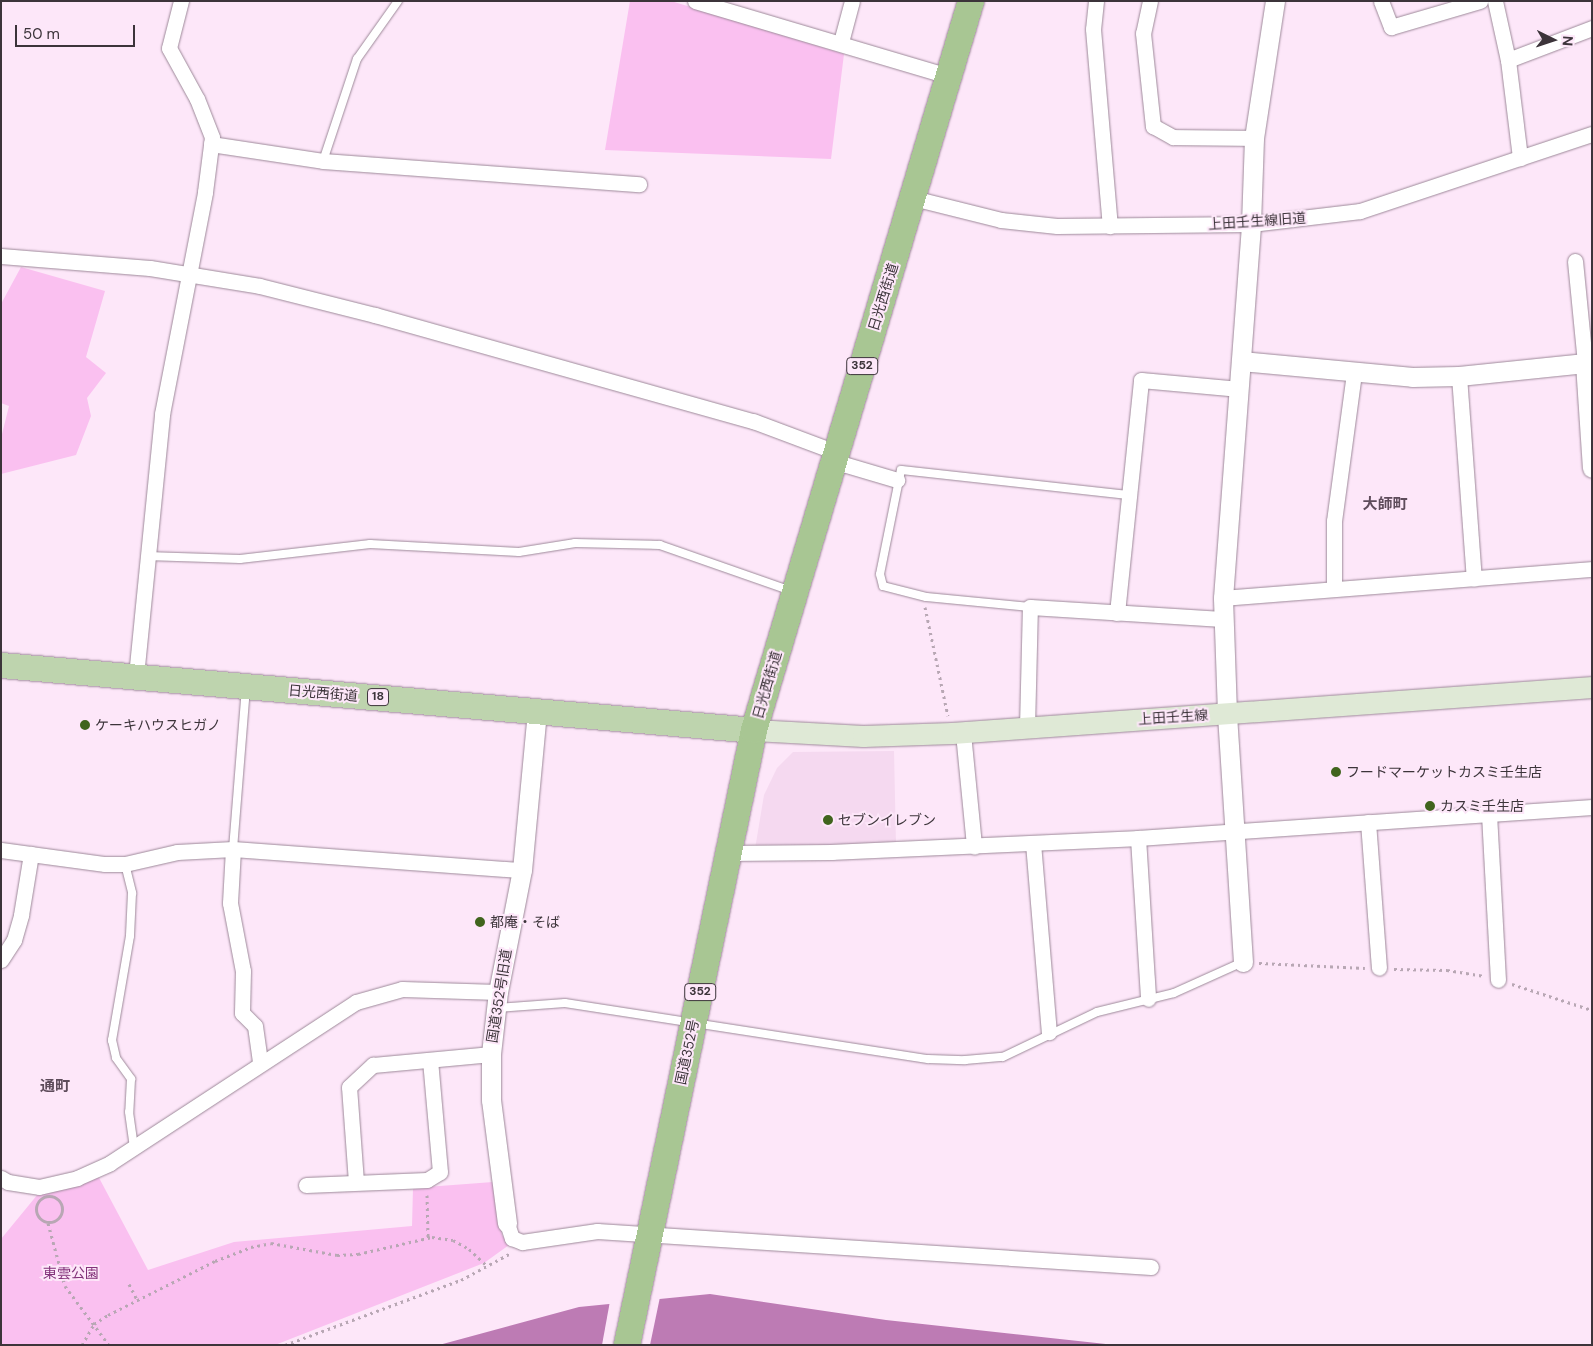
<!DOCTYPE html>
<html>
<head>
<meta charset="utf-8">
<style>
	body { margin:0 }
	#map { position:relative; width:1593px; height:1346px; overflow:hidden; background:#fde7f9; font-family:"DM Sans","Noto Sans JP",sans-serif }
	div>[style] { position:absolute }
	.built>* { inset:0; background:#f5d9f0 }
	.green>* { inset:0; background:#fac0f0 }
	.water>* { inset:0; background:#bd7bb4 }
	.pier>* { inset:0; background:#fde7f9 }
	.path>* { height:3px; margin-top:-1.5px; transform-origin:0; background:repeating-linear-gradient(90deg,#b8a7b4 0 2.5px,transparent 0 6.5px) }
	.path>.ring { margin:-1.5px; padding:0; box-sizing:content-box; background:none; border:3px solid #b8a7b4; border-radius:50% }
	.roads { filter:drop-shadow(0 0 1px #9d8999) drop-shadow(0 0 1px #9d8999) }
	.service>* { height:8px; margin:-4px; padding:0 4px; transform-origin:4px; border-radius:4px; background:#fff }
	.minor>* { height:15px; margin:-7.5px; padding:0 7.5px; transform-origin:7.5px; border-radius:7.5px; background:#fff }
	.tertiary>* { height:19px; margin:-9.5px; padding:0 9.5px; transform-origin:9.5px; border-radius:9.5px; background:#fff }
	.secondary>* { height:21px; margin:-10.5px; padding:0 10.5px; transform-origin:10.5px; border-radius:10.5px; background:#dfe9d6 }
	.primary>* { height:25px; margin:-12.5px; padding:0 12.5px; transform-origin:12.5px; border-radius:12.5px; background:#bed4ae }
	.trunk>* { height:26px; margin:-13px; padding:0 13px; transform-origin:13px; border-radius:13px; background:#a8c693 }
	.dots>* { width:14px; height:14px; translate:-50% -50%; box-sizing:border-box; border:2px solid #fde7f9; border-radius:50% }
	span { translate:-50% -50%; white-space:nowrap; text-align:center; line-height:1.15; -webkit-text-stroke:4px #fde7f9; paint-order:stroke }
	.shield-label span { padding:1px 4px; background:#fde7f9; border:1px solid; border-radius:4px; -webkit-text-stroke-width:0 }
	.shield-label { font-size:12px; color:#3c343a; font-weight:700 }
	.street-label { font-size:14px; color:#3c343a }
	.poi-label { font-size:14px; color:#3c343a }
	.left { translate:0 -50%; text-align:left }
	.park-label { font-size:14px; color:#82327a }
	.neighbourhood-label { font-size:15px; color:#5e4c5b; font-weight:700 }
	.frame { position:absolute; inset:0; border:2px solid #3c343a; pointer-events:none }
	.north { position:absolute; left:1528px; top:15px; width:50px; height:50px; -webkit-text-stroke:4px #fde7f9; paint-order:stroke; rotate:94deg; font-size:14px; font-weight:700; line-height:20px; text-align:center; color:#3c343a }
	.north::after { content:''; display:block; margin:auto; width:18px; height:22px; background:#3c343a; clip-path:polygon(50% 0,100% 100%,50% 72%,0 100%) }
	.scale { position:absolute; left:15px; top:25px; width:120px; height:22px; box-sizing:border-box; border:2px solid #3c343a; border-top:0; padding-left:6px; font-size:15px; line-height:18px; white-space:nowrap; color:#3c343a; -webkit-text-stroke:4px #fde7f9; paint-order:stroke }
</style>
</head>
<body>
<div id="map">
	<div class="built">
		<i style="clip-path:polygon(894px 751px,896px 845px,755px 849px,764px 795px,777px 768px,793px 752px)"></i>
	</div>
	<div class="green">
		<i style="clip-path:polygon(630px 1px,671px 1px,844px 54px,831px 159px,605px 150px)"></i>
		<i style="clip-path:polygon(21px 267px,105px 291px,86px 357px,106px 373px,87px 398px,91px 416px,76px 455px,1px 474px,1px 438px,9px 406px,1px 403px,1px 304px)"></i>
		<i style="clip-path:polygon(97px 1174px,148px 1270px,234px 1242px,412px 1226px,413px 1188px,493px 1182px,502px 1235px,509px 1245px,484px 1263px,275px 1345px,1px 1345px,1px 1239px,38px 1194px)"></i>
	</div>
	<div class="water">
		<i style="clip-path:polygon(710px 1294px,886px 1320px,1115px 1345px,439px 1345px,579px 1307px)"></i>
	</div>
	<div class="pier">
		<i style="clip-path:polygon(660px 1297px,650px 1345px,602px 1345px,610px 1301px)"></i>
	</div>
	<div class="path">
		<i style="left:925px;top:607px;width:111px;rotate:78.1deg"></i>
		<i style="left:1259px;top:963px;width:106px;rotate:2.7deg"></i>
		<i style="left:1394px;top:969px;width:53px;rotate:1.1deg"></i>
		<i style="left:1447px;top:970px;width:38px;rotate:9deg"></i>
		<i style="left:1512px;top:984px;width:84px;rotate:18deg"></i>
		<i style="left:427px;top:1195px;width:42px;rotate:88.6deg"></i>
		<i class="ring" style="left:36px;top:1196px;width:23px;height:23px"></i>
		<i style="left:48px;top:1223px;width:65px;rotate:74.9deg"></i>
		<i style="left:65px;top:1286px;width:74px;rotate:53.3deg"></i>
		<i style="left:129px;top:1284px;width:18px;rotate:63deg"></i>
		<i style="left:82px;top:1345px;width:24px;rotate:-60deg"></i>
		<i style="left:94px;top:1324px;width:17px;rotate:-33deg"></i>
		<i style="left:108px;top:1315px;width:120px;rotate:-26.8deg"></i>
		<i style="left:215px;top:1261px;width:39px;rotate:-21deg"></i>
		<i style="left:251px;top:1247px;width:20px;rotate:-11deg"></i>
		<i style="left:271px;top:1243px;width:67px;rotate:10.3deg"></i>
		<i style="left:337px;top:1255px;width:21px;rotate:-3deg"></i>
		<i style="left:358px;top:1254px;width:76px;rotate:-12.9deg"></i>
		<i style="left:432px;top:1237px;width:21px;rotate:8deg"></i>
		<i style="left:453px;top:1240px;width:18px;rotate:29deg"></i>
		<i style="left:469px;top:1249px;width:25px;rotate:43deg"></i>
		<i style="left:285px;top:1345px;width:188px;rotate:-20.3deg"></i>
		<i style="left:461px;top:1280px;width:57px;rotate:-28.4deg"></i>
	</div>
	<div class="roads">
		<div class="service">
			<i style="left:323px;top:161px;width:108px;rotate:-71.6deg"></i>
			<i style="left:357px;top:59px;width:71px;rotate:-54.7deg"></i>
			<i style="left:146px;top:556px;width:94px;rotate:1.8deg"></i>
			<i style="left:240px;top:559px;width:131px;rotate:-6.6deg"></i>
			<i style="left:370px;top:544px;width:149px;rotate:3.1deg"></i>
			<i style="left:519px;top:552px;width:57px;rotate:-9.1deg"></i>
			<i style="left:575px;top:543px;width:85px;rotate:1.3deg"></i>
			<i style="left:660px;top:545px;width:139px;rotate:19.3deg"></i>
			<i style="left:1030px;top:607px;width:104px;rotate:-174.5deg"></i>
			<i style="left:926px;top:597px;width:44px;rotate:-165.7deg"></i>
			<i style="left:883px;top:586px;width:12px;rotate:-104deg"></i>
			<i style="left:880px;top:574px;width:106px;rotate:-78.6deg"></i>
			<i style="left:901px;top:470px;width:229px;rotate:6.3deg"></i>
			<i style="left:233px;top:849px;width:161px;rotate:-85.4deg"></i>
			<i style="left:125px;top:864px;width:30px;rotate:76deg"></i>
			<i style="left:132px;top:893px;width:43px;rotate:92.7deg"></i>
			<i style="left:130px;top:936px;width:106px;rotate:99.8deg"></i>
			<i style="left:112px;top:1040px;width:18px;rotate:77deg"></i>
			<i style="left:116px;top:1058px;width:26px;rotate:54deg"></i>
			<i style="left:131px;top:1079px;width:33px;rotate:93deg"></i>
			<i style="left:129px;top:1112px;width:35px;rotate:82deg"></i>
			<i style="left:497px;top:1008px;width:68px;rotate:-4.2deg"></i>
			<i style="left:565px;top:1003px;width:367px;rotate:8.8deg"></i>
			<i style="left:928px;top:1059px;width:37px;rotate:2deg"></i>
			<i style="left:965px;top:1060px;width:38px;rotate:-5deg"></i>
			<i style="left:1003px;top:1057px;width:104px;rotate:-25.6deg"></i>
			<i style="left:1097px;top:1012px;width:79px;rotate:-13.9deg"></i>
			<i style="left:1174px;top:993px;width:76px;rotate:-24.2deg"></i>
		</div>
		<div class="minor">
			<i style="left:695px;top:1px;width:265px;rotate:16.5deg"></i>
			<i style="left:1096px;top:1px;width:28px;rotate:96deg"></i>
			<i style="left:1093px;top:29px;width:198px;rotate:85.1deg"></i>
			<i style="left:1150px;top:1px;width:33px;rotate:102deg"></i>
			<i style="left:1143px;top:33px;width:94px;rotate:83.9deg"></i>
			<i style="left:1153px;top:126px;width:23px;rotate:29deg"></i>
			<i style="left:1173px;top:137px;width:81px;rotate:0.7deg"></i>
			<i style="left:1381px;top:1px;width:28px;rotate:69deg"></i>
			<i style="left:1391px;top:27px;width:93px;rotate:-16.3deg"></i>
			<i style="left:1495px;top:1px;width:60px;rotate:77.6deg"></i>
			<i style="left:1508px;top:60px;width:90px;rotate:-20.9deg"></i>
			<i style="left:841px;top:42px;width:42px;rotate:-75deg"></i>
			<i style="left:1508px;top:60px;width:99px;rotate:83deg"></i>
			<i style="left:211px;top:144px;width:113px;rotate:8.6deg"></i>
			<i style="left:323px;top:161px;width:317px;rotate:4.2deg"></i>
			<i style="left:913px;top:198px;width:91px;rotate:14deg"></i>
			<i style="left:1001px;top:220px;width:56px;rotate:6.1deg"></i>
			<i style="left:1057px;top:226px;width:194px;rotate:-0.6deg"></i>
			<i style="left:1251px;top:224px;width:110px;rotate:-6.8deg"></i>
			<i style="left:1360px;top:211px;width:244px;rotate:-18.4deg"></i>
			<i style="left:1px;top:256px;width:149px;rotate:4.6deg"></i>
			<i style="left:150px;top:268px;width:111px;rotate:9.3deg"></i>
			<i style="left:260px;top:286px;width:119px;rotate:14.2deg"></i>
			<i style="left:375px;top:315px;width:393px;rotate:15.7deg"></i>
			<i style="left:753px;top:421px;width:89px;rotate:20.5deg"></i>
			<i style="left:1575px;top:261px;width:102px;rotate:84.4deg"></i>
			<i style="left:1585px;top:363px;width:7px;rotate:-8deg"></i>
			<i style="left:1459px;top:376px;width:203px;rotate:85.8deg"></i>
			<i style="left:833px;top:461px;width:67px;rotate:16.5deg"></i>
			<i style="left:1334px;top:588px;width:67px;rotate:-90deg"></i>
			<i style="left:1334px;top:521px;width:149px;rotate:-82.3deg"></i>
			<i style="left:1223px;top:598px;width:370px;rotate:-4.5deg"></i>
			<i style="left:1117px;top:613px;width:234px;rotate:-84.1deg"></i>
			<i style="left:1141px;top:380px;width:99px;rotate:5.2deg"></i>
			<i style="left:136px;top:676px;width:263px;rotate:-84.3deg"></i>
			<i style="left:162px;top:414px;width:226px;rotate:-79deg"></i>
			<i style="left:205px;top:192px;width:55px;rotate:-82.7deg"></i>
			<i style="left:212px;top:137px;width:41px;rotate:-111.5deg"></i>
			<i style="left:197px;top:99px;width:58px;rotate:-118.8deg"></i>
			<i style="left:169px;top:48px;width:49px;rotate:-75.7deg"></i>
			<i style="left:1027px;top:727px;width:120px;rotate:-88.6deg"></i>
			<i style="left:1030px;top:607px;width:193px;rotate:3.6deg"></i>
			<i style="left:963px;top:733px;width:114px;rotate:84.4deg"></i>
			<i style="left:1489px;top:814px;width:166px;rotate:86.9deg"></i>
			<i style="left:1368px;top:822px;width:146px;rotate:85.7deg"></i>
			<i style="left:1138px;top:838px;width:161px;rotate:86.4deg"></i>
			<i style="left:1033px;top:843px;width:190px;rotate:85.2deg"></i>
			<i style="left:233px;top:849px;width:54px;rotate:93.2deg"></i>
			<i style="left:230px;top:903px;width:69px;rotate:79.2deg"></i>
			<i style="left:243px;top:971px;width:42px;rotate:91.4deg"></i>
			<i style="left:242px;top:1013px;width:18px;rotate:45deg"></i>
			<i style="left:255px;top:1026px;width:37px;rotate:82deg"></i>
			<i style="left:1px;top:850px;width:105px;rotate:7.7deg"></i>
			<i style="left:105px;top:864px;width:20px"></i>
			<i style="left:125px;top:864px;width:53px;rotate:-13deg"></i>
			<i style="left:177px;top:852px;width:56px;rotate:-3.1deg"></i>
			<i style="left:233px;top:849px;width:290px;rotate:4.2deg"></i>
			<i style="left:728px;top:853px;width:104px;rotate:-0.6deg"></i>
			<i style="left:832px;top:852px;width:306px;rotate:-2.6deg"></i>
			<i style="left:1138px;top:838px;width:455px;rotate:-3.9deg"></i>
			<i style="left:1px;top:960px;width:24px;rotate:-57deg"></i>
			<i style="left:14px;top:940px;width:26px;rotate:-74deg"></i>
			<i style="left:21px;top:915px;width:62px;rotate:-80.7deg"></i>
			<i style="left:1px;top:1178px;width:8px;rotate:30deg"></i>
			<i style="left:8px;top:1182px;width:31px;rotate:9deg"></i>
			<i style="left:39px;top:1187px;width:39px;rotate:-13deg"></i>
			<i style="left:77px;top:1178px;width:36px;rotate:-24deg"></i>
			<i style="left:110px;top:1163px;width:294px;rotate:-33.2deg"></i>
			<i style="left:356px;top:1002px;width:48px;rotate:-15.8deg"></i>
			<i style="left:402px;top:989px;width:96px;rotate:1.8deg"></i>
			<i style="left:356px;top:1182px;width:95px;rotate:-94.2deg"></i>
			<i style="left:349px;top:1087px;width:33px;rotate:-43deg"></i>
			<i style="left:373px;top:1065px;width:119px;rotate:-5.3deg"></i>
			<i style="left:306px;top:1185px;width:121px;rotate:-2.4deg"></i>
			<i style="left:427px;top:1180px;width:15px;rotate:-32deg"></i>
			<i style="left:440px;top:1172px;width:112px;rotate:-95.1deg"></i>
			<i style="left:507px;top:1223px;width:16px;rotate:72deg"></i>
			<i style="left:512px;top:1238px;width:11px;rotate:22deg"></i>
			<i style="left:522px;top:1242px;width:76px;rotate:-8.3deg"></i>
			<i style="left:597px;top:1231px;width:555px;rotate:3.72deg"></i>
		</div>
		<div class="tertiary">
			<i style="left:1241px;top:361px;width:172px;rotate:5.3deg"></i>
			<i style="left:1412px;top:377px;width:47px;rotate:-1.2deg"></i>
			<i style="left:1459px;top:376px;width:127px;rotate:-5.9deg"></i>
			<i style="left:1585px;top:363px;width:105px;rotate:86.2deg"></i>
			<i style="left:1243px;top:962px;width:250px;rotate:-93.7deg"></i>
			<i style="left:1227px;top:713px;width:115px;rotate:-92deg"></i>
			<i style="left:1223px;top:598px;width:375px;rotate:-85.7deg"></i>
			<i style="left:1251px;top:224px;width:86px;rotate:-88deg"></i>
			<i style="left:1254px;top:138px;width:139px;rotate:-81.3deg"></i>
			<i style="left:507px;top:1223px;width:124px;rotate:-97.4deg"></i>
			<i style="left:491px;top:1100px;width:46px;rotate:-90deg"></i>
			<i style="left:491px;top:1054px;width:62px;rotate:-83.6deg"></i>
			<i style="left:498px;top:992px;width:124px;rotate:-78.9deg"></i>
			<i style="left:522px;top:870px;width:160px;rotate:-84.6deg"></i>
		</div>
		<div class="secondary">
			<i style="left:754px;top:730px;width:109px;rotate:3.2deg"></i>
			<i style="left:863px;top:736px;width:89px;rotate:-1.9deg"></i>
			<i style="left:952px;top:733px;width:642px;rotate:-4.11deg"></i>
		</div>
		<div class="primary">
			<i style="left:1px;top:665px;width:756px;rotate:4.93deg"></i>
		</div>
		<div class="trunk">
			<i style="left:627px;top:1345px;width:628px;rotate:-78.33deg"></i>
			<i style="left:754px;top:730px;width:761px;rotate:-73.42deg"></i>
		</div>
	</div>
	<div class="dots">
		<i style="left:85px;top:725px;background:#40641d"></i>
		<i style="left:1336px;top:772px;background:#40641d"></i>
		<i style="left:1430px;top:806px;background:#40641d"></i>
		<i style="left:828px;top:820px;background:#40641d"></i>
		<i style="left:480px;top:922px;background:#40641d"></i>
	</div>
	<div class="shield-label">
		<span style="left:862px;top:366px">352</span>
		<span style="left:378px;top:697px">18</span>
		<span style="left:700px;top:992px">352</span>
	</div>
	<div class="street-label">
		<span style="left:1257px;top:221px;rotate:-4deg">上田壬生線旧道</span>
		<span style="left:883px;top:297px;rotate:-73deg">日光西街道</span>
		<span style="left:767px;top:685px;rotate:-74deg">日光西街道</span>
		<span style="left:323px;top:693px;rotate:5deg">日光西街道</span>
		<span style="left:1173px;top:717px;rotate:-4deg">上田壬生線</span>
		<span style="left:499px;top:996px;rotate:-81deg">国道352号旧道</span>
		<span style="left:687px;top:1052px;rotate:-78deg">国道352号</span>
	</div>
	<div class="poi-label">
		<span class="left" style="left:95px;top:725px">ケーキハウスヒガノ</span>
		<span class="left" style="left:1346px;top:772px">フードマーケットカスミ壬生店</span>
		<span class="left" style="left:1440px;top:806px">カスミ壬生店</span>
		<span class="left" style="left:838px;top:820px">セブンイレブン</span>
		<span class="left" style="left:490px;top:922px">都庵・そば</span>
	</div>
	<div class="park-label">
		<span style="left:71px;top:1273px">東雲公園</span>
	</div>
	<div class="neighbourhood-label">
		<span style="left:1385px;top:505px">大師町</span>
		<span style="left:55px;top:1087px">通町</span>
	</div>
	<div class="frame"></div>
	<div class="north">N</div>
	<div class="scale">50 m</div>
</div>
</body>
</html>
